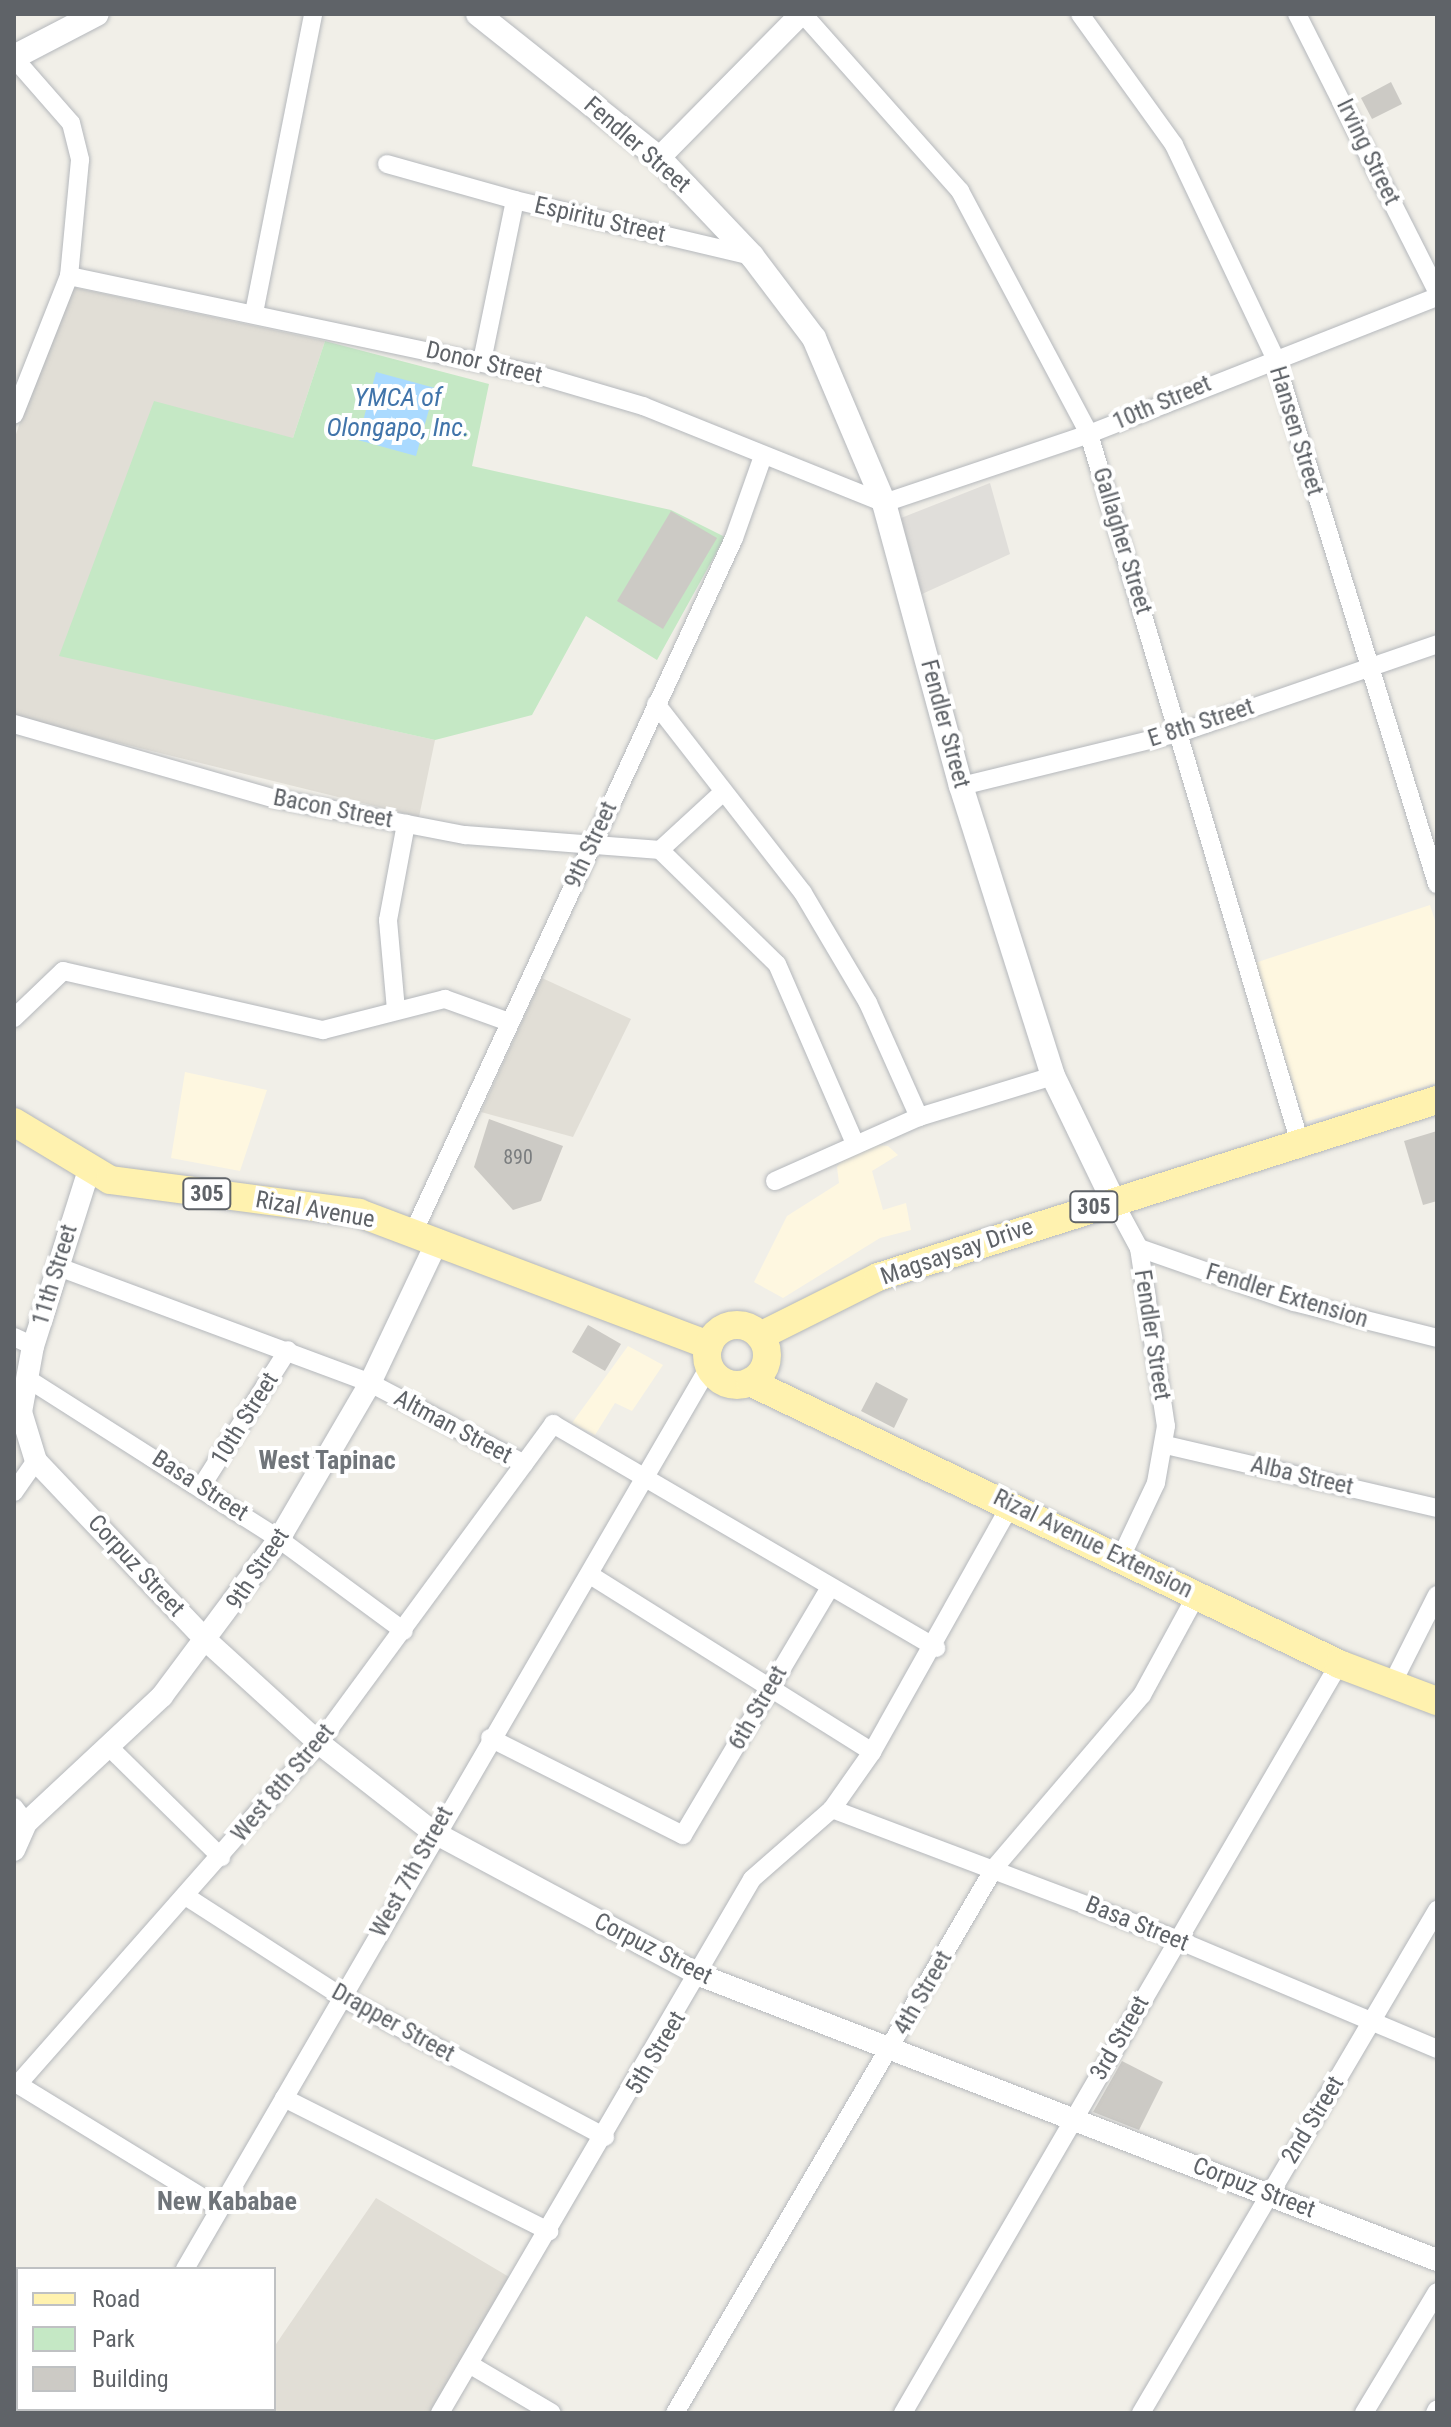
<!DOCTYPE html>
<html>
<head>
<meta charset="utf-8">
<style>
	body { margin:0 }
	#map { position:relative; width:1451px; height:2427px; overflow:hidden; background:#f1efe8; font-family:"Roboto Condensed",sans-serif }
	div>[style] { position:absolute }
	.commercial>* { inset:0; background:#fef7e0 }
	.industrial>* { inset:0; background:#e0deda }
	.education>* { inset:0; background:#e1ded6 }
	.green>* { inset:0; background:#c5e8c5 }
	.water>* { inset:0; background:#aadaff }
	.building>* { inset:0; background:#cccac5 }
	.roads { filter:drop-shadow(0 0 2px #b5b8bc) drop-shadow(0 0 2px #b5b8bc) }
	.minor>* { height:18px; margin:-9px; padding:0 9px; transform-origin:9px; border-radius:9px; background:#fff }
	.tertiary>* { height:22px; margin:-11px; padding:0 11px; transform-origin:11px; border-radius:11px; background:#fff }
	.secondary>* { height:24px; margin:-12px; padding:0 12px; transform-origin:12px; border-radius:12px; background:#fff }
	.primary>* { height:28px; margin:-14px; padding:0 14px; transform-origin:14px; border-radius:14px; background:#fff2af }
	.primary>.ring { margin:-14px; padding:0; box-sizing:content-box; background:none; border:28px solid #fff2af; border-radius:50% }
	span { translate:-50% -50%; white-space:nowrap; text-align:center; line-height:1.15; -webkit-text-stroke:8px #fff; paint-order:stroke }
	.number-label { font-size:20px; color:#7a7d7f }
	.number-label span { -webkit-text-stroke-width:0 }
	.shield-label span { padding:2px 6px; background:#fff; border:2px solid; border-radius:6px; -webkit-text-stroke-width:0 }
	.shield-label { font-size:22px; color:#5f6368; font-weight:700 }
	.street-label { font-size:24px; color:#5f6368 }
	.water-label { font-size:26px; color:#4174aa; font-style:italic }
	.neighbourhood-label { font-size:26px; color:#70757a; font-weight:700 }
	.frame { position:absolute; inset:0; border:16px solid #5f6368; pointer-events:none }
	.legend { position:absolute; left:16px; top:2267px; width:260px; height:144px; box-sizing:border-box; background:#fff; border:2px solid #bfc1c3; margin:0; padding:10px 14px; list-style:none; font-size:24px; color:#5f6368 }
	.legend li { display:flex; align-items:center; gap:16px; height:40px }
	.legend b { width:40px; border:2px solid #bfc1c3 }
</style>
</head>
<body>
<div id="map">
	<div class="commercial">
		<i style="clip-path:polygon(1430px 905px,1437px 927px,1437px 1083px,1305px 1122px,1255px 963px)"></i>
		<i style="clip-path:polygon(185px 1072px,267px 1090px,240px 1171px,171px 1158px)"></i>
		<i style="clip-path:polygon(855px 1143px,888px 1146px,898px 1155px,872px 1171px,883px 1210px,906px 1203px,911px 1230px,880px 1238px,783px 1298px,754px 1282px,787px 1216px,839px 1183px,837px 1167px)"></i>
		<i style="clip-path:polygon(628px 1346px,663px 1365px,632px 1411px,615px 1403px,595px 1435px,572px 1423px)"></i>
	</div>
	<div class="industrial">
		<i style="clip-path:polygon(990px 483px,1010px 554px,922px 594px,901px 518px)"></i>
	</div>
	<div class="education">
		<i style="clip-path:polygon(67px 286px,325px 341px,293px 438px,60px 655px,435px 740px,419px 817px,14px 717px,14px 440px)"></i>
		<i style="clip-path:polygon(542px 978px,631px 1019px,573px 1137px,481px 1112px)"></i>
		<i style="clip-path:polygon(376px 2198px,514px 2280px,436px 2413px,232px 2413px,274px 2409px,274px 2347px)"></i>
	</div>
	<div class="green">
		<i style="clip-path:polygon(325px 341px,489px 384px,472px 466px,671px 510px,725px 537px,657px 660px,586px 616px,532px 715px,435px 740px,59px 656px,154px 401px,293px 438px)"></i>
	</div>
	<div class="water">
		<i style="clip-path:polygon(376px 372px,435px 388px,416px 456px,358px 440px)"></i>
	</div>
	<div class="building">
		<i style="clip-path:polygon(1391px 82px,1402px 104px,1372px 119px,1361px 98px)"></i>
		<i style="clip-path:polygon(671px 511px,717px 538px,663px 629px,617px 601px)"></i>
		<i style="clip-path:polygon(489px 1119px,563px 1146px,541px 1201px,513px 1210px,474px 1167px)"></i>
		<i style="clip-path:polygon(1437px 1131px,1437px 1201px,1423px 1205px,1404px 1141px)"></i>
		<i style="clip-path:polygon(588px 1325px,621px 1344px,605px 1371px,572px 1352px)"></i>
		<i style="clip-path:polygon(876px 1382px,908px 1399px,894px 1428px,861px 1411px)"></i>
		<i style="clip-path:polygon(1122px 2061px,1163px 2082px,1139px 2130px,1093px 2112px)"></i>
	</div>
	<div class="roads">
		<div class="minor">
			<i style="left:803px;top:14px;width:237px;rotate:48.4deg"></i>
			<i style="left:960px;top:191px;width:275px;rotate:62deg"></i>
			<i style="left:1089px;top:434px;width:737px;rotate:73.43deg"></i>
			<i style="left:1080px;top:14px;width:161px;rotate:54.3deg"></i>
			<i style="left:1174px;top:145px;width:233px;rotate:64.6deg"></i>
			<i style="left:1274px;top:356px;width:553px;rotate:72.84deg"></i>
			<i style="left:1297px;top:14px;width:310px;rotate:63.2deg"></i>
			<i style="left:14px;top:58px;width:86px;rotate:48.8deg"></i>
			<i style="left:71px;top:123px;width:38px;rotate:76deg"></i>
			<i style="left:80px;top:160px;width:117px;rotate:95.4deg"></i>
			<i style="left:69px;top:276px;width:149px;rotate:111.6deg"></i>
			<i style="left:387px;top:164px;width:133px;rotate:15.7deg"></i>
			<i style="left:69px;top:276px;width:475px;rotate:11.9deg"></i>
			<i style="left:534px;top:374px;width:114px;rotate:16.4deg"></i>
			<i style="left:643px;top:406px;width:260px;rotate:21.9deg"></i>
			<i style="left:884px;top:503px;width:216px;rotate:-18.6deg"></i>
			<i style="left:1089px;top:434px;width:374px;rotate:-21.5deg"></i>
			<i style="left:254px;top:313px;width:305px;rotate:-78.8deg"></i>
			<i style="left:482px;top:361px;width:164px;rotate:-78.4deg"></i>
			<i style="left:515px;top:200px;width:244px;rotate:13.3deg"></i>
			<i style="left:656px;top:704px;width:239px;rotate:52.1deg"></i>
			<i style="left:803px;top:893px;width:128px;rotate:59.4deg"></i>
			<i style="left:868px;top:1003px;width:125px;rotate:65.9deg"></i>
			<i style="left:14px;top:724px;width:268px;rotate:16deg"></i>
			<i style="left:272px;top:798px;width:197px;rotate:10.9deg"></i>
			<i style="left:465px;top:835px;width:196px;rotate:4.4deg"></i>
			<i style="left:660px;top:850px;width:86px;rotate:-42.6deg"></i>
			<i style="left:961px;top:786px;width:228px;rotate:-13.7deg"></i>
			<i style="left:1182px;top:732px;width:270px;rotate:-19deg"></i>
			<i style="left:660px;top:850px;width:163px;rotate:44.3deg"></i>
			<i style="left:777px;top:964px;width:195px;rotate:66.5deg"></i>
			<i style="left:396px;top:1010px;width:90px;rotate:-95.1deg"></i>
			<i style="left:388px;top:920px;width:98px;rotate:-79.4deg"></i>
			<i style="left:14px;top:1018px;width:68px;rotate:-43.8deg"></i>
			<i style="left:63px;top:971px;width:267px;rotate:12.8deg"></i>
			<i style="left:323px;top:1030px;width:126px;rotate:-14.3deg"></i>
			<i style="left:445px;top:999px;width:68px;rotate:19.8deg"></i>
			<i style="left:775px;top:1181px;width:158px;rotate:-24deg"></i>
			<i style="left:919px;top:1117px;width:140px;rotate:-17deg"></i>
			<i style="left:1113px;top:1200px;width:55px;rotate:61.6deg"></i>
			<i style="left:1139px;top:1248px;width:180px;rotate:81.4deg"></i>
			<i style="left:1166px;top:1426px;width:58px;rotate:100deg"></i>
			<i style="left:1156px;top:1483px;width:80px;rotate:115.3deg"></i>
			<i style="left:414px;top:1231px;width:763px;rotate:-65.21deg"></i>
			<i style="left:734px;top:538px;width:87px;rotate:-70.5deg"></i>
			<i style="left:1139px;top:1248px;width:164px;rotate:19.2deg"></i>
			<i style="left:1294px;top:1302px;width:147px;rotate:14.1deg"></i>
			<i style="left:56px;top:1266px;width:335px;rotate:20.4deg"></i>
			<i style="left:370px;top:1383px;width:174px;rotate:27.7deg"></i>
			<i style="left:14px;top:1337px;width:21px;rotate:25deg"></i>
			<i style="left:28px;top:1379px;width:298px;rotate:32.5deg"></i>
			<i style="left:279px;top:1539px;width:155px;rotate:36.4deg"></i>
			<i style="left:1166px;top:1445px;width:278px;rotate:13.1deg"></i>
			<i style="left:201px;top:1487px;width:162px;rotate:-57.6deg"></i>
			<i style="left:14px;top:1492px;width:38px;rotate:-55deg"></i>
			<i style="left:590px;top:1575px;width:333px;rotate:32.1deg"></i>
			<i style="left:1391px;top:1686px;width:102px;rotate:-63.2deg"></i>
			<i style="left:490px;top:1738px;width:216px;rotate:26.7deg"></i>
			<i style="left:683px;top:1835px;width:288px;rotate:-59.3deg"></i>
			<i style="left:110px;top:1748px;width:156px;rotate:44.5deg"></i>
			<i style="left:14px;top:1807px;width:20px;rotate:53deg"></i>
			<i style="left:832px;top:1809px;width:370px;rotate:20.7deg"></i>
			<i style="left:1178px;top:1940px;width:281px;rotate:22.8deg"></i>
			<i style="left:187px;top:1897px;width:184px;rotate:32.8deg"></i>
			<i style="left:342px;top:1997px;width:298px;rotate:28deg"></i>
			<i style="left:14px;top:2082px;width:241px;rotate:31.5deg"></i>
			<i style="left:18px;top:2084px;width:455px;rotate:-48.6deg"></i>
			<i style="left:319px;top:1743px;width:396px;rotate:-53.7deg"></i>
			<i style="left:553px;top:1424px;width:444px;rotate:30.3deg"></i>
			<i style="left:284px;top:2098px;width:297px;rotate:26.7deg"></i>
			<i style="left:185px;top:2269px;width:1043px;rotate:-59.85deg"></i>
			<i style="left:469px;top:2364px;width:96px;rotate:30.6deg"></i>
			<i style="left:440px;top:2413px;width:618px;rotate:-59.7deg"></i>
			<i style="left:752px;top:1879px;width:106px;rotate:-41.2deg"></i>
			<i style="left:832px;top:1809px;width:70px;rotate:-54.9deg"></i>
			<i style="left:872px;top:1752px;width:284px;rotate:-60.7deg"></i>
			<i style="left:675px;top:2413px;width:633px;rotate:-59.63deg"></i>
			<i style="left:995px;top:1867px;width:226px;rotate:-49.5deg"></i>
			<i style="left:1142px;top:1695px;width:115px;rotate:-61.4deg"></i>
			<i style="left:903px;top:2413px;width:867px;rotate:-59.8deg"></i>
			<i style="left:1141px;top:2413px;width:584px;rotate:-59.52deg"></i>
			<i style="left:1364px;top:2413px;width:141px;rotate:-58.9deg"></i>
			<i style="left:1435px;top:2413px;width:4px;rotate:-63deg"></i>
		</div>
		<div class="tertiary">
			<i style="left:659px;top:158px;width:202px;rotate:-45.4deg"></i>
			<i style="left:88px;top:1173px;width:182px;rotate:107.6deg"></i>
			<i style="left:33px;top:1346px;width:67px;rotate:100.3deg"></i>
			<i style="left:21px;top:1412px;width:51px;rotate:73deg"></i>
			<i style="left:36px;top:1461px;width:250px;rotate:46.5deg"></i>
			<i style="left:208px;top:1642px;width:150px;rotate:42.3deg"></i>
			<i style="left:319px;top:1743px;width:145px;rotate:38deg"></i>
			<i style="left:433px;top:1832px;width:305px;rotate:28.2deg"></i>
			<i style="left:702px;top:1976px;width:788px;rotate:21.13deg"></i>
			<i style="left:14px;top:1850px;width:30px;rotate:-66deg"></i>
			<i style="left:26px;top:1823px;width:186px;rotate:-43deg"></i>
			<i style="left:162px;top:1696px;width:196px;rotate:-53.3deg"></i>
			<i style="left:279px;top:1539px;width:181px;rotate:-59.7deg"></i>
			<i style="left:370px;top:1383px;width:158px;rotate:-64.6deg"></i>
			<i style="left:14px;top:2308px;width:4px;rotate:27deg"></i>
			<i style="left:182px;top:2409px;width:7px;rotate:34deg"></i>
		</div>
		<div class="secondary">
			<i style="left:478px;top:14px;width:231px;rotate:38.5deg"></i>
			<i style="left:659px;top:158px;width:135px;rotate:46.5deg"></i>
			<i style="left:752px;top:256px;width:103px;rotate:52.9deg"></i>
			<i style="left:814px;top:338px;width:179px;rotate:67deg"></i>
			<i style="left:884px;top:503px;width:293px;rotate:74.8deg"></i>
			<i style="left:961px;top:786px;width:304px;rotate:72.4deg"></i>
			<i style="left:1053px;top:1076px;width:138px;rotate:64.2deg"></i>
			<i style="left:14px;top:57px;width:93px;rotate:-27.4deg"></i>
		</div>
		<div class="primary">
			<i style="left:14px;top:1122px;width:112px;rotate:31.1deg"></i>
			<i style="left:110px;top:1180px;width:251px;rotate:7.5deg"></i>
			<i style="left:359px;top:1213px;width:374px;rotate:20.7deg"></i>
			<i class="ring" style="left:707px;top:1325px;width:32px;height:32px"></i>
			<i style="left:760px;top:1336px;width:132px;rotate:-26.6deg"></i>
			<i style="left:878px;top:1277px;width:586px;rotate:-17.57deg"></i>
			<i style="left:750px;top:1382px;width:653px;rotate:25.58deg"></i>
			<i style="left:1339px;top:1664px;width:105px;rotate:20.7deg"></i>
		</div>
	</div>
	<div class="number-label">
		<span style="left:518px;top:1157px">890</span>
	</div>
	<div class="shield-label">
		<span style="left:207px;top:1194px">305</span>
		<span style="left:1094px;top:1207px">305</span>
	</div>
	<div class="street-label">
		<span style="left:637px;top:145px;rotate:41deg">Fendler Street</span>
		<span style="left:1368px;top:152px;rotate:64deg">Irving Street</span>
		<span style="left:600px;top:220px;rotate:13deg">Espiritu Street</span>
		<span style="left:484px;top:363px;rotate:13deg">Donor Street</span>
		<span style="left:1162px;top:403px;rotate:-23deg">10th Street</span>
		<span style="left:1296px;top:431px;rotate:73deg">Hansen Street</span>
		<span style="left:1122px;top:541px;rotate:73deg">Gallagher Street</span>
		<span style="left:1201px;top:723px;rotate:-18deg">E 8th Street</span>
		<span style="left:945px;top:724px;rotate:75deg">Fendler Street</span>
		<span style="left:333px;top:809px;rotate:11deg">Bacon Street</span>
		<span style="left:591px;top:845px;rotate:-65deg">9th Street</span>
		<span style="left:315px;top:1210px;rotate:10deg">Rizal Avenue</span>
		<span style="left:957px;top:1252px;rotate:-19deg">Magsaysay Drive</span>
		<span style="left:55px;top:1275px;rotate:-73deg">11th Street</span>
		<span style="left:1287px;top:1296px;rotate:17deg">Fendler Extension</span>
		<span style="left:1152px;top:1335px;rotate:81deg">Fendler Street</span>
		<span style="left:245px;top:1419px;rotate:-58deg">10th Street</span>
		<span style="left:453px;top:1427px;rotate:28deg">Altman Street</span>
		<span style="left:1302px;top:1476px;rotate:13deg">Alba Street</span>
		<span style="left:200px;top:1486px;rotate:33deg">Basa Street</span>
		<span style="left:1093px;top:1544px;rotate:26deg">Rizal Avenue Extension</span>
		<span style="left:136px;top:1566px;rotate:47deg">Corpuz Street</span>
		<span style="left:258px;top:1569px;rotate:-56deg">9th Street</span>
		<span style="left:758px;top:1708px;rotate:-60deg">6th Street</span>
		<span style="left:283px;top:1783px;rotate:-50deg">West 8th Street</span>
		<span style="left:412px;top:1872px;rotate:-61deg">West 7th Street</span>
		<span style="left:1137px;top:1924px;rotate:22deg">Basa Street</span>
		<span style="left:653px;top:1949px;rotate:27deg">Corpuz Street</span>
		<span style="left:923px;top:1993px;rotate:-60deg">4th Street</span>
		<span style="left:393px;top:2023px;rotate:29deg">Drapper Street</span>
		<span style="left:1120px;top:2038px;rotate:-60deg">3rd Street</span>
		<span style="left:656px;top:2053px;rotate:-59deg">5th Street</span>
		<span style="left:1313px;top:2120px;rotate:-59deg">2nd Street</span>
		<span style="left:1254px;top:2188px;rotate:21deg">Corpuz Street</span>
	</div>
	<div class="water-label">
		<span style="left:398px;top:413px">YMCA of<br>Olongapo, Inc.</span>
	</div>
	<div class="neighbourhood-label">
		<span style="left:327px;top:1461px">West Tapinac</span>
		<span style="left:227px;top:2202px">New Kababae</span>
	</div>
	<div class="frame"></div>
	<ul class="legend">
	<li><b style="height:10px;background:#fff2af"></b>Road</li>
	<li><b style="height:22px;background:#c5e8c5"></b>Park</li>
	<li><b style="height:22px;background:#cccac5"></b>Building</li>
	</ul>
</div>
</body>
</html>
